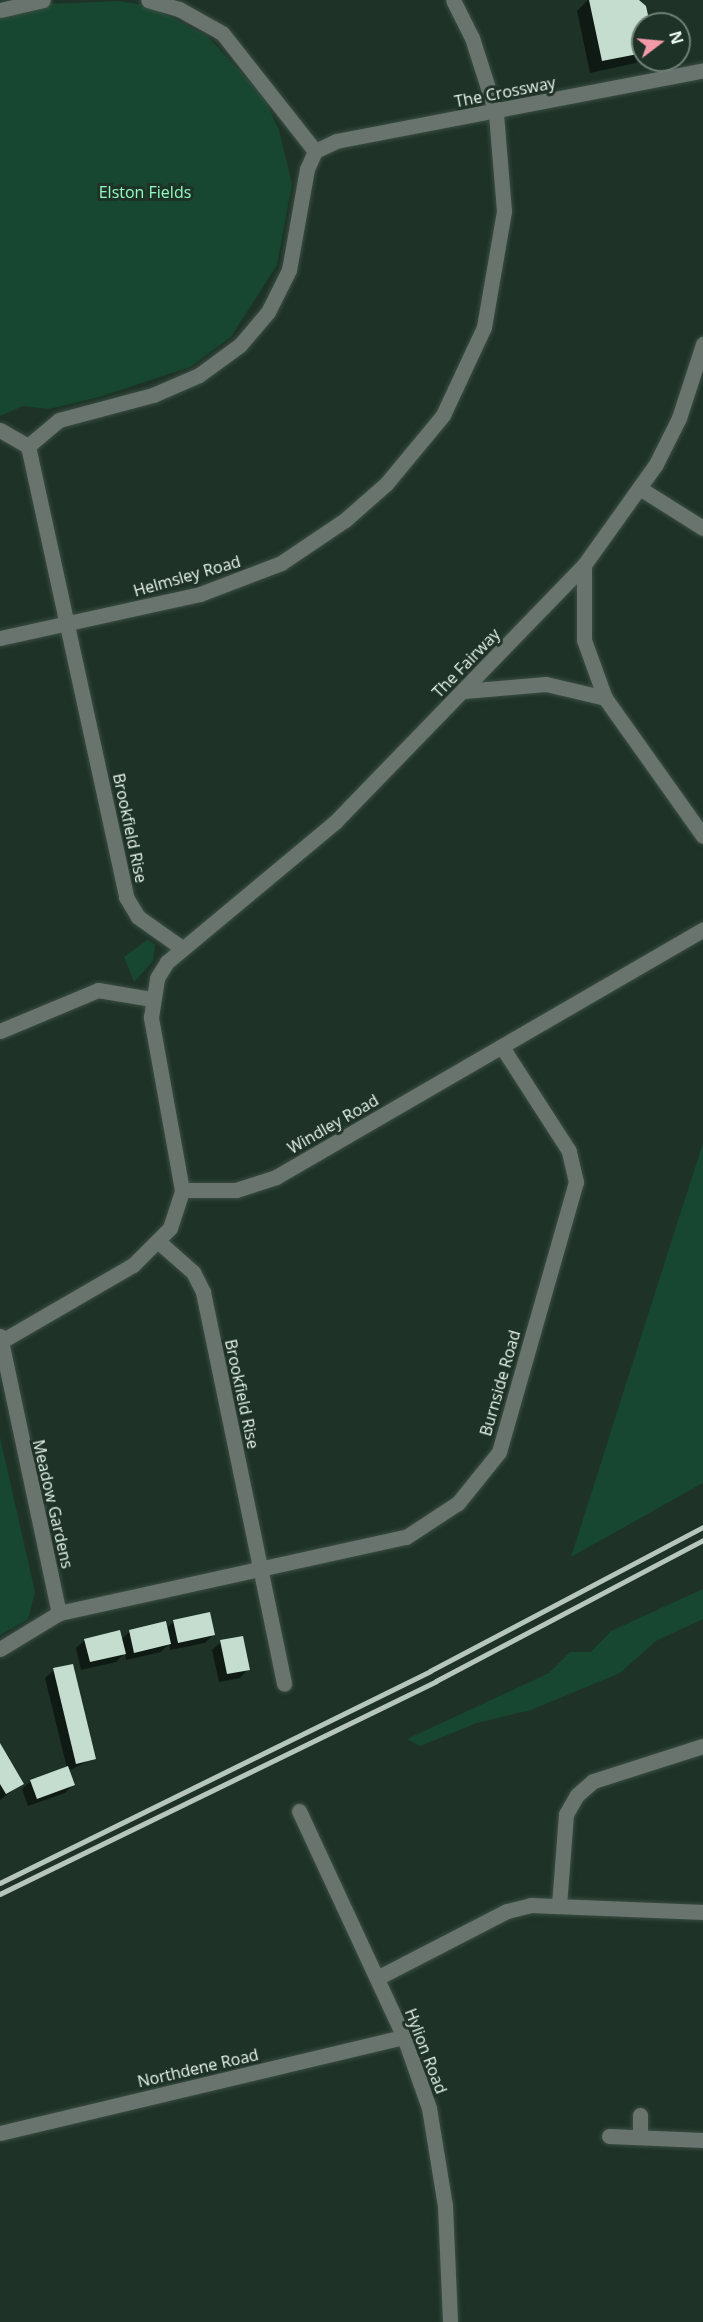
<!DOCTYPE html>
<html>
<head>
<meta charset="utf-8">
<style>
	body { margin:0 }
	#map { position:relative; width:703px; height:2322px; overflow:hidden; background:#1e3227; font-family:"Open Sans",sans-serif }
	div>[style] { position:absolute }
	.green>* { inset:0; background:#174730 }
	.shadow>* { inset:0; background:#0007 }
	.building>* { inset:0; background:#c4ddce }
	.roads { filter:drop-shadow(0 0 2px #3a4d43) drop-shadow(0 0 2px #3a4d43) }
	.minor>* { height:15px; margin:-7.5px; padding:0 7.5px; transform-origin:7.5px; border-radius:7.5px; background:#6a746e }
	.tertiary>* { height:15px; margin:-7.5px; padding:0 7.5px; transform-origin:7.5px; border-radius:7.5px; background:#6a746e }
	.rail>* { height:4.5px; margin:-2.25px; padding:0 2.25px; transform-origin:2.25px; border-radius:2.25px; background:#b7c6bd }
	span { translate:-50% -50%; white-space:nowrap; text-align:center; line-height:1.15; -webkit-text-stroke:6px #1e3227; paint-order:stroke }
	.street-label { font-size:16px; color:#e9f6ee }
	.park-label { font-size:16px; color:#92fbc2 }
	.north { position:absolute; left:631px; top:12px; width:60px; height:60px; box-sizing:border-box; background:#1e3227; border:2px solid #6f8077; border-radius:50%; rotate:74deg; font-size:16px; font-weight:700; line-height:24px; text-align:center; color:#e9f6ee }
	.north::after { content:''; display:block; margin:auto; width:21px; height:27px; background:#f39aa9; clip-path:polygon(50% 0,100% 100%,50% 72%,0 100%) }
</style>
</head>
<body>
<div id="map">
	<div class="green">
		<i style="clip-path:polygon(119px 1px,150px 6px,207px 36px,263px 96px,279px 130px,292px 184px,277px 265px,231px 337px,190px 367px,99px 397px,49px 409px,23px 406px,0 416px,0 15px,48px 4px)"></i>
		<i style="clip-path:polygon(147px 940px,155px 944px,153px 961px,134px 982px,124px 957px)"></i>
		<i style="clip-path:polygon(703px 1143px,703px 1483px,571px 1557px,667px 1255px)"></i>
		<i style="clip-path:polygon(0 1437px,35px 1592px,28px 1619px,0 1635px)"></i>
		<i style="clip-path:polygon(703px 1589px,703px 1619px,656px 1641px,620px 1673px,531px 1710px,477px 1723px,420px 1746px,407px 1739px,549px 1673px,570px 1652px,591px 1652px,611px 1631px)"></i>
	</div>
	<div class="shadow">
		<i style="clip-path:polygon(588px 0,639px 0,647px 24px,643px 56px,636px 63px,590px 73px,577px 11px)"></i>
		<i style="clip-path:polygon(174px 1621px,213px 1635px,205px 1643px,170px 1650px,169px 1644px,161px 1652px,126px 1660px,125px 1653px,116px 1662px,81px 1670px,76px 1648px,85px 1640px,121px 1640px,130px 1631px,166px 1629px)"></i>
		<i style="clip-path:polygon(221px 1642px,248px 1669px,240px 1678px,219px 1682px,212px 1650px)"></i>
		<i style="clip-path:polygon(54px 1670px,94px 1758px,68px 1771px,73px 1785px,65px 1793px,28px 1806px,22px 1789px,31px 1781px,67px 1768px,45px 1678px)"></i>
		<i style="clip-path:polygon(0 1746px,22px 1783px,0 1800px)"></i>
	</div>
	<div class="building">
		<i style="clip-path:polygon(589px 0,639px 0,646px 6px,650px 24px,643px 24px,643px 53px,602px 61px)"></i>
		<i style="clip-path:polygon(210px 1612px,215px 1635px,178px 1643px,173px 1620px)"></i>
		<i style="clip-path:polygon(166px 1621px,171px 1644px,134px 1653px,129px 1630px)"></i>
		<i style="clip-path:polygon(120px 1630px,126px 1654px,90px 1662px,84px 1639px)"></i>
		<i style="clip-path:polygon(243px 1636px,250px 1670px,227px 1674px,220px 1640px)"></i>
		<i style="clip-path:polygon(73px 1664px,96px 1759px,76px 1764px,53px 1668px)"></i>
		<i style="clip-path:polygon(0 1743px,24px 1784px,6px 1794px,0 1784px)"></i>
		<i style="clip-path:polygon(68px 1766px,75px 1785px,37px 1799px,30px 1780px)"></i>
	</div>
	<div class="roads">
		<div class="minor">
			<i style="left:0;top:10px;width:44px;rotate:-13.1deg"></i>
			<i style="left:315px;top:151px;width:23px;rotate:-25deg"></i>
			<i style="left:336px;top:141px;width:374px;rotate:-10.9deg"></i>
			<i style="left:0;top:430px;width:32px;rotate:30deg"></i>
			<i style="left:28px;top:446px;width:40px;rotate:-40deg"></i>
			<i style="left:59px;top:420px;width:97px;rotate:-14.9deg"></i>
			<i style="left:153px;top:395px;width:50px;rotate:-23.5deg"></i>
			<i style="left:199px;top:375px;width:51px;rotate:-36.2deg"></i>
			<i style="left:240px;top:345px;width:43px;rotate:-49.7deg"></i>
			<i style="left:268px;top:312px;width:47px;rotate:-63.4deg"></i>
			<i style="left:289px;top:270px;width:103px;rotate:-79.9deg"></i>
			<i style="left:307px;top:169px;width:20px;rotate:-66deg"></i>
			<i style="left:315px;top:151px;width:150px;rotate:-128.2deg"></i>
			<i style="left:222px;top:33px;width:49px;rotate:-150.8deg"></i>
			<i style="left:179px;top:9px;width:32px;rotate:-164deg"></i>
			<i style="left:28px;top:446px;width:462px;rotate:77.7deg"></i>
			<i style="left:126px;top:897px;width:23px;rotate:59deg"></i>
			<i style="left:138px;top:917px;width:50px;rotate:35.3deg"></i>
			<i style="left:641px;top:489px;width:73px;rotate:32.2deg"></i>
			<i style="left:584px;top:565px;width:75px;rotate:90deg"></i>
			<i style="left:584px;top:640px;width:62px;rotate:70.1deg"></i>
			<i style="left:0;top:638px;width:205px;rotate:-12.4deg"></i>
			<i style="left:200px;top:594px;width:87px;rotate:-20.9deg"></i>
			<i style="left:281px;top:563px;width:77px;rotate:-33.9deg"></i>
			<i style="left:345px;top:520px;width:55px;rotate:-41.3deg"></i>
			<i style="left:386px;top:484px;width:89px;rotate:-50.4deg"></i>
			<i style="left:443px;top:415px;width:97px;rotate:-65deg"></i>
			<i style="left:484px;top:327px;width:118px;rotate:-80.2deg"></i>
			<i style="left:504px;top:211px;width:98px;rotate:-94.7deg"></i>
			<i style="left:496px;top:113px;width:79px;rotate:-107.7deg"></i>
			<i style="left:472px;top:38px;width:42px;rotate:-116.6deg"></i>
			<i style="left:464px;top:691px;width:82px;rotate:-4.9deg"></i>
			<i style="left:546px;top:684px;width:61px;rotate:13.3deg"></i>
			<i style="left:605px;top:698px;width:169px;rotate:54.6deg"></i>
			<i style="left:0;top:1031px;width:106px;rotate:-22.7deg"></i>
			<i style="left:98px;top:990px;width:55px;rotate:9.5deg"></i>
			<i style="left:182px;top:1190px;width:54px"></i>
			<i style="left:236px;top:1190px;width:42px;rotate:-18deg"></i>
			<i style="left:276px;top:1177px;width:494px;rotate:-30.1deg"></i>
			<i style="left:160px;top:1243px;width:44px;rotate:41.3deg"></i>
			<i style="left:193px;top:1272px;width:22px;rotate:63deg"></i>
			<i style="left:203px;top:1292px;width:400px;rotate:78.3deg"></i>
			<i style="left:0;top:1336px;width:283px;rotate:78deg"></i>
			<i style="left:59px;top:1613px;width:69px;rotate:148.6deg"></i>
			<i style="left:59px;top:1613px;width:355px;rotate:-12.4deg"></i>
			<i style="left:406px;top:1537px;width:62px;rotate:-33.2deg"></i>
			<i style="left:458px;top:1503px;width:65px;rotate:-51.2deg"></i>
			<i style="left:499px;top:1452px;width:281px;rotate:-74.1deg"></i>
			<i style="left:576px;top:1182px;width:32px;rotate:-103deg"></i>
			<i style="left:569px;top:1151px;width:124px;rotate:-122.8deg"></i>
			<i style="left:299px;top:1811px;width:249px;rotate:65.1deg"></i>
			<i style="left:404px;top:2037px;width:75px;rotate:70.6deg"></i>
			<i style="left:429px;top:2108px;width:99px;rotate:80.7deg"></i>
			<i style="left:445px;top:2206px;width:116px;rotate:87.5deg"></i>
			<i style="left:559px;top:1905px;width:91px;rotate:-85.6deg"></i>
			<i style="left:566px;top:1814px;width:22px;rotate:-60deg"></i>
			<i style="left:577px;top:1795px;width:21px;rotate:-41deg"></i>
			<i style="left:593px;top:1781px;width:115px;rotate:-17.7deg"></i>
			<i style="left:377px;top:1978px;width:146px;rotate:-27.3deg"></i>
			<i style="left:507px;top:1911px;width:25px;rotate:-14deg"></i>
			<i style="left:531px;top:1905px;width:172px;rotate:2.3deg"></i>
			<i style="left:640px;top:2115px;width:22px;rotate:90deg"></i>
			<i style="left:0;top:2133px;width:415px;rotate:-13.4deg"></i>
			<i style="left:609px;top:2136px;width:94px;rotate:2.4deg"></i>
		</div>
		<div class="tertiary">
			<i style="left:0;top:1342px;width:154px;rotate:-30.1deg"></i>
			<i style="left:133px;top:1265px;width:52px;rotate:-45deg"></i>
			<i style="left:170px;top:1228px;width:40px;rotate:-72deg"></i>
			<i style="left:182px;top:1190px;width:176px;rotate:-100.2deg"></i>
			<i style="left:151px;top:1017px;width:39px;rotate:-81deg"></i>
			<i style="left:157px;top:978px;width:19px;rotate:-58deg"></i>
			<i style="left:167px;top:962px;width:219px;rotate:-39.8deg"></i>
			<i style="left:335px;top:822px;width:358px;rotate:-45.9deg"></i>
			<i style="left:584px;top:565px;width:124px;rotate:-54.5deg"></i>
			<i style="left:656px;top:464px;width:51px;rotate:-63.4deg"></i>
			<i style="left:679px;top:418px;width:78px;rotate:-72deg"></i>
		</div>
	</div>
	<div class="rail">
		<i style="left:0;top:1883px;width:479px;rotate:-26.2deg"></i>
		<i style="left:430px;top:1671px;width:309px;rotate:-27.8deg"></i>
		<i style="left:0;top:1894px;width:485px;rotate:-26deg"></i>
		<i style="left:436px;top:1681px;width:302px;rotate:-27.8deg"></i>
	</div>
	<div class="street-label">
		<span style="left:505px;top:92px;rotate:-11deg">The Crossway</span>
		<span style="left:187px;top:576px;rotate:-16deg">Helmsley Road</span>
		<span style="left:466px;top:663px;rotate:-46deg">The Fairway</span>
		<span style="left:130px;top:828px;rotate:78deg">Brookfield Rise</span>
		<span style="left:333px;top:1124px;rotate:-30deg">Windley Road</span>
		<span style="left:500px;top:1383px;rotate:-74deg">Burnside Road</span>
		<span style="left:242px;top:1394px;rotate:78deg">Brookfield Rise</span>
		<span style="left:53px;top:1504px;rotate:77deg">Meadow Gardens</span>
		<span style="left:426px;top:2051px;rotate:69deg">Hylion Road</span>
		<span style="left:198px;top:2068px;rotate:-13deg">Northdene Road</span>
	</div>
	<div class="park-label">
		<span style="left:145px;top:192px">Elston Fields</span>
	</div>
	<div class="north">N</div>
</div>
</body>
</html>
